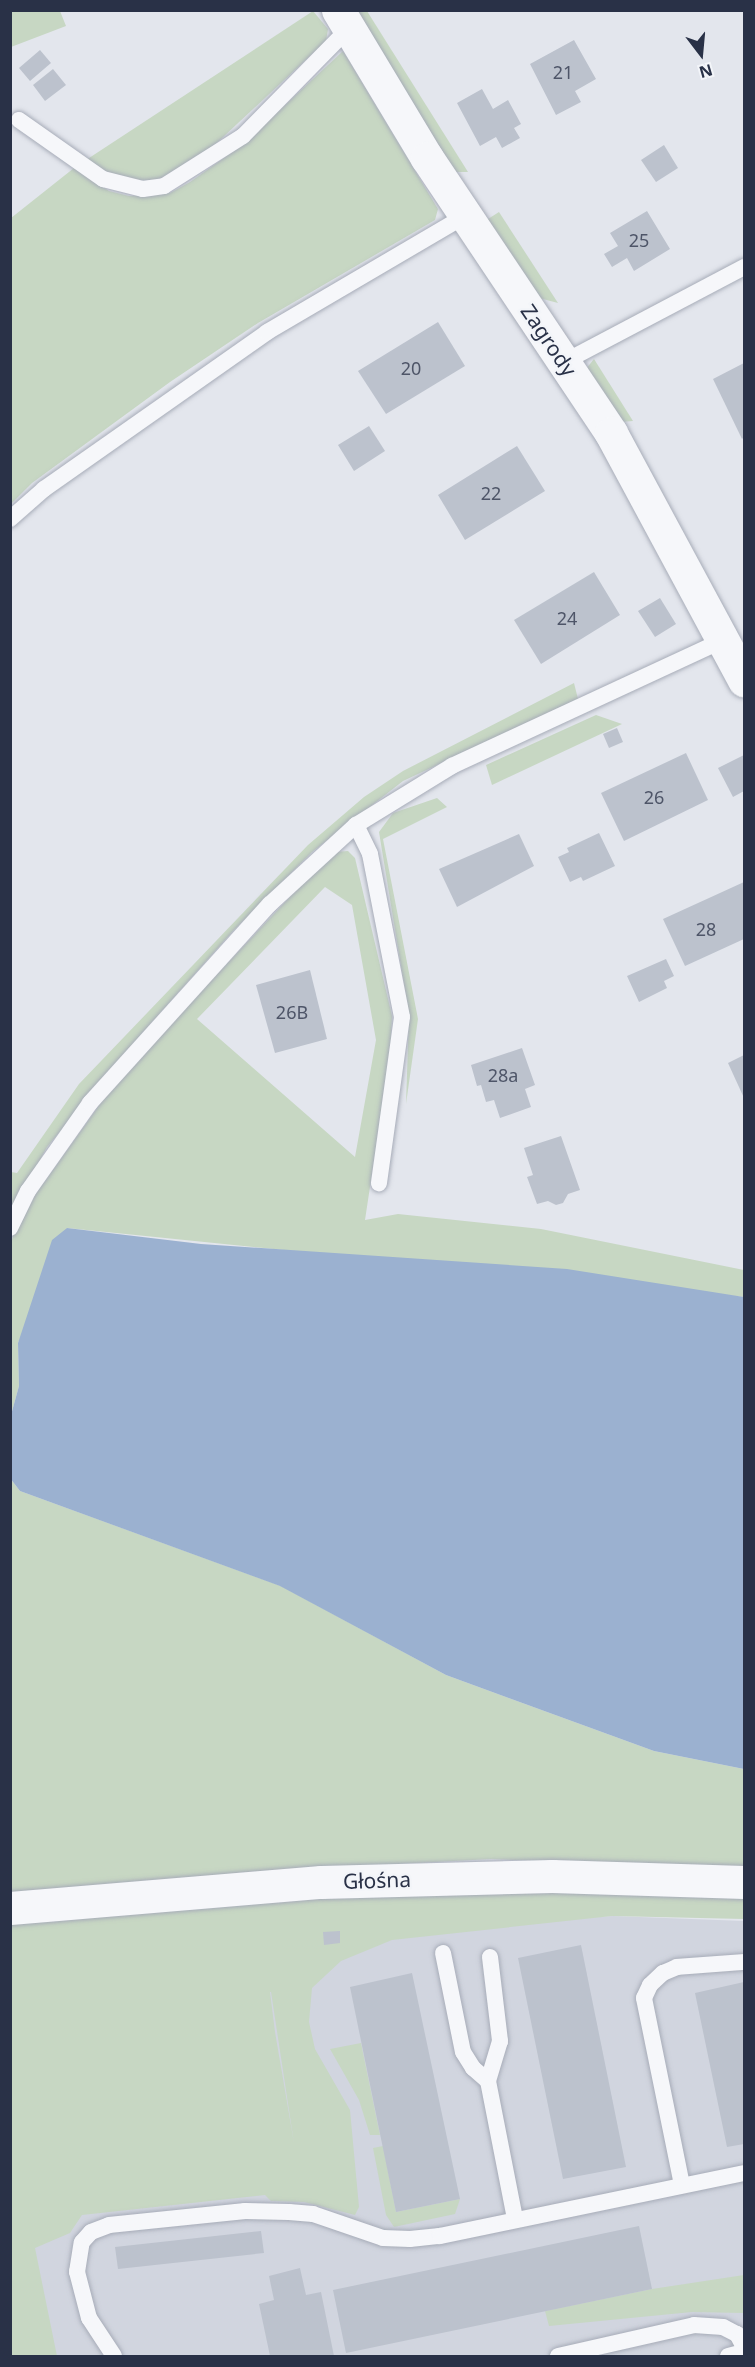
<!DOCTYPE html>
<html>
<head>
<meta charset="utf-8">
<style>
	body { margin:0 }
	#map { position:relative; width:755px; height:2367px; overflow:hidden; background:#e3e6ed; font-family:"Noto Sans",sans-serif }
	div>[style] { position:absolute }
	.built>* { inset:0; background:#d1d5df }
	.green>* { inset:0; background:#c7d7c3 }
	.water>* { inset:0; background:#9bb1d0 }
	.building>* { inset:0; background:#bcc2cd }
	.roads { filter:drop-shadow(0 0 2px #a7acb8) drop-shadow(0 0 2px #a7acb8) }
	.lane>* { height:16px; margin:-8px; padding:0 8px; transform-origin:8px; border-radius:8px; background:#f6f7fa }
	.street>* { height:33px; margin:-16.5px; padding:0 16.5px; transform-origin:16.5px; border-radius:16.5px; background:#f6f7fa }
	span { translate:-50% -50%; white-space:nowrap; text-align:center; line-height:1.15; -webkit-text-stroke:5px #f3f5f9; paint-order:stroke }
	.number-label { font-size:18px; color:#4e5568 }
	.number-label span { -webkit-text-stroke-width:0 }
	.street-label { font-size:21px; color:#293147 }
	.frame { position:absolute; inset:0; border:12px solid #293147; pointer-events:none }
	.north { position:absolute; left:671px; top:24px; width:60px; height:60px; -webkit-text-stroke:4px #f3f5f9; paint-order:stroke; rotate:164deg; font-size:16px; font-weight:700; line-height:24px; text-align:center; color:#293147 }
	.north::after { content:''; display:block; margin:auto; width:21px; height:27px; background:#293147; clip-path:polygon(50% 0,100% 100%,50% 72%,0 100%) }
</style>
</head>
<body>
<div id="map">
	<div class="built">
		<i style="clip-path:polygon(613px 1916px,744px 1921px,744px 2356px,14px 2356px,10px 2338px,10px 1952px)"></i>
	</div>
	<div class="green">
		<i style="clip-path:polygon(11px 10px,60px 11px,66px 26px,11px 47px)"></i>
		<i style="clip-path:polygon(313px 11px,328px 29px,326px 41px,191px 167px,155px 181px,138px 180px,103px 171px,86px 160px)"></i>
		<i style="clip-path:polygon(353px 11px,367px 11px,468px 172px,455px 172px)"></i>
		<i style="clip-path:polygon(343px 51px,438px 209px,435px 220px,258px 323px,170px 382px,32px 483px,11px 504px,11px 218px,74px 168px,109px 191px,129px 196px,170px 193px,190px 182px,241px 146px)"></i>
		<i style="clip-path:polygon(499px 212px,558px 303px,539px 298px,488px 223px,488px 219px)"></i>
		<i style="clip-path:polygon(594px 359px,633px 421px,620px 422px,586px 369px)"></i>
		<i style="clip-path:polygon(574px 683px,578px 699px,403px 781px,312px 852px,232px 932px,129px 1048px,47px 1147px,11px 1213px,11px 1172px,17px 1173px,79px 1084px,308px 845px,364px 797px,403px 771px)"></i>
		<i style="clip-path:polygon(596px 715px,622px 724px,492px 785px,486px 765px)"></i>
		<i style="clip-path:polygon(437px 798px,447px 807px,383px 839px,418px 1019px,406px 1104px,409px 1015px,379px 832px,393px 813px)"></i>
		<i style="clip-path:polygon(evenodd,348px 851px,355px 858px,392px 1016px,390px 1054px,365px 1220px,398px 1214px,541px 1229px,744px 1270px,744px 1297px,67px 1228px,18px 1343px,19px 1386px,11px 1415px,10px 1245px,20px 1216px,108px 1093px,185px 1008px,323px 862px,336px 852px,348px 851px,325px 887px,352px 905px,376px 1040px,355px 1157px,197px 1019px,325px 887px)"></i>
		<i style="clip-path:polygon(10px 1478px,20px 1491px,281px 1586px,446px 1675px,654px 1751px,744px 1769px,744px 1870px,491px 1859px,247px 1872px,11px 1897px)"></i>
		<i style="clip-path:polygon(evenodd,486px 1888px,744px 1897px,744px 1919px,612px 1916px,392px 1940px,341px 1961px,312px 1988px,309px 2022px,315px 2049px,350px 2110px,359px 2207px,355px 2215px,304px 2202px,271px 2201px,265px 2195px,82px 2215px,70px 2233px,35px 2248px,57px 2356px,11px 2356px,10px 1925px,83px 1913px,486px 1888px,270px 1992px,271px 1992px,294px 2143px,275px 2032px,270px 1992px)"></i>
		<i style="clip-path:polygon(361px 2043px,380px 2135px,370px 2135px,359px 2100px,330px 2049px)"></i>
		<i style="clip-path:polygon(383px 2146px,396px 2212px,460px 2199px,455px 2214px,394px 2227px,386px 2215px,373px 2148px)"></i>
		<i style="clip-path:polygon(744px 2275px,744px 2313px,692px 2312px,549px 2326px,545px 2311px,652px 2289px)"></i>
	</div>
	<div class="water">
		<i style="clip-path:polygon(67px 1228px,201px 1244px,567px 1269px,744px 1297px,744px 1769px,654px 1751px,446px 1675px,280px 1586px,20px 1491px,10px 1478px,11px 1415px,19px 1386px,18px 1343px,52px 1240px)"></i>
	</div>
	<div class="building">
		<i style="clip-path:polygon(574px 40px,596px 79px,575px 91px,581px 102px,556px 115px,530px 64px)"></i>
		<i style="clip-path:polygon(40px 50px,51px 63px,30px 81px,19px 68px)"></i>
		<i style="clip-path:polygon(53px 69px,66px 85px,45px 101px,33px 85px)"></i>
		<i style="clip-path:polygon(482px 89px,493px 109px,508px 100px,521px 124px,514px 128px,520px 138px,502px 148px,496px 137px,480px 146px,457px 103px)"></i>
		<i style="clip-path:polygon(664px 145px,678px 168px,656px 182px,641px 160px)"></i>
		<i style="clip-path:polygon(647px 211px,670px 249px,634px 271px,627px 258px,612px 267px,604px 254px,618px 246px,610px 233px)"></i>
		<i style="clip-path:polygon(438px 322px,465px 366px,386px 414px,358px 371px)"></i>
		<i style="clip-path:polygon(744px 363px,744px 437px,742px 439px,713px 379px)"></i>
		<i style="clip-path:polygon(369px 426px,385px 451px,354px 471px,338px 445px)"></i>
		<i style="clip-path:polygon(517px 446px,545px 491px,465px 540px,438px 495px)"></i>
		<i style="clip-path:polygon(594px 572px,620px 615px,541px 664px,514px 620px)"></i>
		<i style="clip-path:polygon(660px 598px,676px 624px,655px 637px,638px 611px)"></i>
		<i style="clip-path:polygon(617px 728px,623px 742px,609px 748px,603px 734px)"></i>
		<i style="clip-path:polygon(686px 753px,708px 800px,624px 841px,601px 793px)"></i>
		<i style="clip-path:polygon(744px 755px,744px 791px,733px 797px,718px 768px)"></i>
		<i style="clip-path:polygon(599px 833px,615px 866px,583px 881px,581px 877px,570px 882px,558px 857px,569px 852px,567px 848px)"></i>
		<i style="clip-path:polygon(519px 834px,534px 866px,457px 907px,439px 869px)"></i>
		<i style="clip-path:polygon(744px 882px,744px 939px,685px 966px,663px 919px)"></i>
		<i style="clip-path:polygon(666px 959px,674px 976px,664px 981px,667px 988px,639px 1002px,627px 976px)"></i>
		<i style="clip-path:polygon(310px 970px,327px 1039px,275px 1053px,256px 985px)"></i>
		<i style="clip-path:polygon(522px 1048px,535px 1085px,525px 1089px,531px 1107px,500px 1118px,494px 1100px,486px 1102px,481px 1085px,477px 1086px,471px 1065px)"></i>
		<i style="clip-path:polygon(744px 1055px,744px 1098px,728px 1063px)"></i>
		<i style="clip-path:polygon(561px 1136px,580px 1190px,568px 1194px,563px 1203px,556px 1205px,548px 1201px,537px 1204px,527px 1177px,533px 1175px,524px 1148px)"></i>
		<i style="clip-path:polygon(340px 1931px,340px 1943px,324px 1945px,323px 1932px)"></i>
		<i style="clip-path:polygon(581px 1945px,626px 2167px,563px 2179px,518px 1958px)"></i>
		<i style="clip-path:polygon(412px 1973px,460px 2199px,396px 2212px,350px 1987px)"></i>
		<i style="clip-path:polygon(744px 1982px,744px 2144px,727px 2147px,695px 1993px)"></i>
		<i style="clip-path:polygon(639px 2226px,652px 2289px,346px 2353px,333px 2290px)"></i>
		<i style="clip-path:polygon(261px 2231px,264px 2253px,118px 2269px,115px 2247px)"></i>
		<i style="clip-path:polygon(300px 2268px,306px 2295px,321px 2292px,334px 2356px,270px 2356px,259px 2304px,274px 2300px,269px 2276px)"></i>
	</div>
	<div class="roads">
		<div class="lane">
			<i style="left:19px;top:120px;width:103px;rotate:35.1deg"></i>
			<i style="left:103px;top:179px;width:41px;rotate:14deg"></i>
			<i style="left:143px;top:189px;width:21px;rotate:-8deg"></i>
			<i style="left:164px;top:186px;width:93px;rotate:-32.3deg"></i>
			<i style="left:243px;top:136px;width:150px;rotate:-45.5deg"></i>
			<i style="left:564px;top:362px;width:204px;rotate:-27.8deg"></i>
			<i style="left:10px;top:519px;width:45px;rotate:-41.4deg"></i>
			<i style="left:44px;top:489px;width:273px;rotate:-35.1deg"></i>
			<i style="left:267px;top:332px;width:229px;rotate:-30.4deg"></i>
			<i style="left:356px;top:825px;width:32px;rotate:64deg"></i>
			<i style="left:370px;top:854px;width:166px;rotate:78.9deg"></i>
			<i style="left:402px;top:1017px;width:168px;rotate:97.9deg"></i>
			<i style="left:10px;top:1228px;width:41px;rotate:-64.1deg"></i>
			<i style="left:28px;top:1191px;width:108px;rotate:-54.8deg"></i>
			<i style="left:90px;top:1103px;width:268px;rotate:-47.9deg"></i>
			<i style="left:270px;top:904px;width:117px;rotate:-42.6deg"></i>
			<i style="left:356px;top:825px;width:113px;rotate:-31.6deg"></i>
			<i style="left:452px;top:766px;width:302px;rotate:-24.9deg"></i>
			<i style="left:443px;top:1953px;width:101px;rotate:78.6deg"></i>
			<i style="left:463px;top:2052px;width:19px;rotate:58deg"></i>
			<i style="left:473px;top:2068px;width:20px;rotate:41deg"></i>
			<i style="left:490px;top:1957px;width:85px;rotate:83.2deg"></i>
			<i style="left:500px;top:2041px;width:42px;rotate:106.7deg"></i>
			<i style="left:488px;top:2081px;width:141px;rotate:78.9deg"></i>
			<i style="left:682px;top:2185px;width:191px;rotate:-101.5deg"></i>
			<i style="left:644px;top:1998px;width:14px;rotate:-65deg"></i>
			<i style="left:650px;top:1985px;width:18px;rotate:-43deg"></i>
			<i style="left:663px;top:1973px;width:15px;rotate:-23deg"></i>
			<i style="left:677px;top:1967px;width:67px;rotate:-4.3deg"></i>
			<i style="left:114px;top:2356px;width:45px;rotate:-123.3deg"></i>
			<i style="left:89px;top:2318px;width:48px;rotate:-104.6deg"></i>
			<i style="left:77px;top:2272px;width:30px;rotate:-81deg"></i>
			<i style="left:82px;top:2242px;width:13px;rotate:-48deg"></i>
			<i style="left:91px;top:2232px;width:19px;rotate:-21deg"></i>
			<i style="left:109px;top:2225px;width:137px;rotate:-5.9deg"></i>
			<i style="left:245px;top:2211px;width:44px;rotate:1.3deg"></i>
			<i style="left:289px;top:2212px;width:24px;rotate:5deg"></i>
			<i style="left:313px;top:2214px;width:74px;rotate:18.9deg"></i>
			<i style="left:383px;top:2238px;width:27px;rotate:2deg"></i>
			<i style="left:410px;top:2239px;width:30px;rotate:-6deg"></i>
			<i style="left:440px;top:2236px;width:310px;rotate:-11.7deg"></i>
			<i style="left:558px;top:2356px;width:139px;rotate:-12.8deg"></i>
			<i style="left:694px;top:2325px;width:29px;rotate:4deg"></i>
			<i style="left:723px;top:2327px;width:16px;rotate:27deg"></i>
			<i style="left:737px;top:2334px;width:15px;rotate:62deg"></i>
			<i style="left:728px;top:2356px;width:16px;rotate:-14deg"></i>
		</div>
		<div class="street">
			<i style="left:338px;top:10px;width:173px;rotate:59deg"></i>
			<i style="left:427px;top:158px;width:331px;rotate:56.2deg"></i>
			<i style="left:611px;top:433px;width:281px;rotate:61.7deg"></i>
			<i style="left:10px;top:1908px;width:312px;rotate:-4.8deg"></i>
			<i style="left:321px;top:1882px;width:231px;rotate:-1.5deg"></i>
			<i style="left:552px;top:1876px;width:192px;rotate:1.8deg"></i>
		</div>
	</div>
	<div class="number-label">
		<span style="left:563px;top:72px">21</span>
		<span style="left:639px;top:240px">25</span>
		<span style="left:411px;top:368px">20</span>
		<span style="left:491px;top:493px">22</span>
		<span style="left:567px;top:618px">24</span>
		<span style="left:654px;top:797px">26</span>
		<span style="left:706px;top:929px">28</span>
		<span style="left:292px;top:1012px">26B</span>
		<span style="left:503px;top:1075px">28a</span>
	</div>
	<div class="street-label">
		<span style="left:549px;top:340px;rotate:56deg">Zagrody</span>
		<span style="left:377px;top:1880px;rotate:-2deg">Głośna</span>
	</div>
	<div class="frame"></div>
	<div class="north">N</div>
</div>
</body>
</html>
